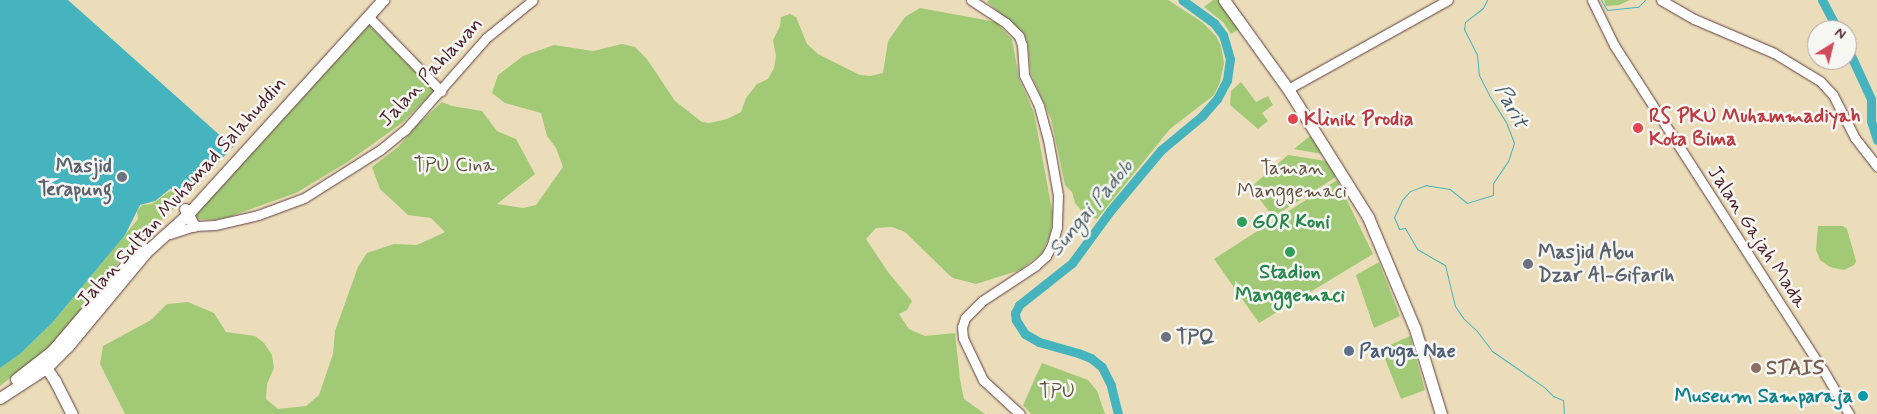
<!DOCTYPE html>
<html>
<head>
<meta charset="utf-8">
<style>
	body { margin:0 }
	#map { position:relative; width:1877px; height:414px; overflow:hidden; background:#ebddb9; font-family:Mynerve,sans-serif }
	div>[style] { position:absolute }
	.green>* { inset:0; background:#a2ca76 }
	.water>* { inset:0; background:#45b4be }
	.stream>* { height:1px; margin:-0.5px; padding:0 0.5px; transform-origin:0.5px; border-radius:0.5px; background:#45b4be }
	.river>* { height:9px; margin:-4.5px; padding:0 4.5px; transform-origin:4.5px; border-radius:4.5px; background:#45b4be }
	.roads { filter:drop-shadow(0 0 1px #623c40) drop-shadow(0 0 1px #623c40) }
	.secondary>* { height:9px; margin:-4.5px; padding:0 4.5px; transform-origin:4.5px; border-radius:4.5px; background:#fff }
	.highway>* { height:11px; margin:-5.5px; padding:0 5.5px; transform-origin:5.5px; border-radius:5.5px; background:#fff }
	.dots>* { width:14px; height:14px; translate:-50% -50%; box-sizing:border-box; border:2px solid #f6f6f2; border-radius:50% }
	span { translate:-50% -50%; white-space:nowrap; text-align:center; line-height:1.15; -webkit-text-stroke:5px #f6f6f2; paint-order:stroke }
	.street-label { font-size:20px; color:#4a1f2b }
	.health-label { font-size:20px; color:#be3a42; font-weight:700 }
	.left { translate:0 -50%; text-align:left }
	.park-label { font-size:20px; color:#645242 }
	.worship-label { font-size:20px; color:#5b616d; font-weight:700 }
	.right { translate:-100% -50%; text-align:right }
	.leisure-label { font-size:20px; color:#27864d; font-weight:700 }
	.service-label { font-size:20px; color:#4e5e75; font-weight:700 }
	.education-label { font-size:20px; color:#785e54; font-weight:700 }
	.culture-label { font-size:20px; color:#0d838f; font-weight:700 }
	.water-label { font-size:21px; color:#485b66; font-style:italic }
	.north { position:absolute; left:1807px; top:20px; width:50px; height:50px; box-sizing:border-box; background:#f6f6f2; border:1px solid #b1a0a2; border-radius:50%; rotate:36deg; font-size:14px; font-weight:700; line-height:20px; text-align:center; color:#4a1f2b }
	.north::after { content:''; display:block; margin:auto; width:18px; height:22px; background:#d1495b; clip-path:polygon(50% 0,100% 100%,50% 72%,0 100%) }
</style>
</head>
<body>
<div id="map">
	<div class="green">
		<i style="clip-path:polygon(989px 0,1168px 0,1202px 22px,1216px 36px,1221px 46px,1224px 63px,1220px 82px,1214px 95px,1170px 129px,1097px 219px,1085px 215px,1075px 203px,1072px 192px,1065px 185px,1051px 119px,1031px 74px,1028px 44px,1024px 34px,987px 2px)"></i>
		<i style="clip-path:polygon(1213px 0,1218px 0,1239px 29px,1231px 34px,1223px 22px,1204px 7px)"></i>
		<i style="clip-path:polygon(1604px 0,1630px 0,1619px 5px,1606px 6px)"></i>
		<i style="clip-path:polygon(920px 8px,996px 22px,1012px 39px,1019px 78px,1034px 113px,1053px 215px,1050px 235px,1042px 253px,1020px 270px,976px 284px,953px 278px,948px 274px,905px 232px,892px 227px,876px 228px,866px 239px,888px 272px,912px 301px,907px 310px,899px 314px,909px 329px,925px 336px,955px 333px,960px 379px,964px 399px,985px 414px,125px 414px,100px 364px,103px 346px,151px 320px,167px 304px,188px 302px,214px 313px,226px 332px,255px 336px,264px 343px,272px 355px,274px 368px,267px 384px,266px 399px,278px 409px,306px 406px,319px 395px,333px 354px,335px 331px,358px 267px,367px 253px,394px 244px,417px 245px,445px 232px,431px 218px,408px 215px,380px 189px,372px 167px,398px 147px,415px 127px,442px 102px,452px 106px,482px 111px,497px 131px,516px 139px,535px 174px,497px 204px,523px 208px,536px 205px,563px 167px,556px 148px,547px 136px,541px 113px,505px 103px,492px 93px,498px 75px,523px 56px,554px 45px,593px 51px,622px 44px,635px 47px,647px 59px,675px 101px,702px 122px,709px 123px,727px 119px,741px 112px,746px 98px,757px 84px,768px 79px,774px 68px,776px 56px,773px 40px,780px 26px,781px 17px,790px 14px,796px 17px,807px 44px,818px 54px,860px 75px,870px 76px,883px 73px,888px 41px,905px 17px)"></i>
		<i style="clip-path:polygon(369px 25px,434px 91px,402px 123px,349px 161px,296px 193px,229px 217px,216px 220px,197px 219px,195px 209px,258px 147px)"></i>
		<i style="clip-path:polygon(1241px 82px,1256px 102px,1268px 96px,1273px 105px,1262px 113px,1268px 121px,1258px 129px,1230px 105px,1231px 91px)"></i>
		<i style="clip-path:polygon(1310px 136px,1322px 154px,1294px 149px)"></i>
		<i style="clip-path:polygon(1288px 155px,1326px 161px,1336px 177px,1273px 217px,1251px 187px)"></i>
		<i style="clip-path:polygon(1337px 180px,1373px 254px,1259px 323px,1214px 259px)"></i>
		<i style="clip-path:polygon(170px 191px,187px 196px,126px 253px,55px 342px,0 386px,0 368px,20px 354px,52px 323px,138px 219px,137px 211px,142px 205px,152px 204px)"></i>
		<i style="clip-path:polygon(1818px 226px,1843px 226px,1847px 229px,1856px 261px,1854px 265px,1844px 270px,1830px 267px,1820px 260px,1816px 250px)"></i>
		<i style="clip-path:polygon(1379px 262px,1400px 316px,1374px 328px,1356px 275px)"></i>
		<i style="clip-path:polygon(1410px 336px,1425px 390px,1401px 399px,1381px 349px)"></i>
		<i style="clip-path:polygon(1042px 363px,1088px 380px,1097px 391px,1105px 414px,1031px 414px,1023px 405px)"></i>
	</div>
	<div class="water">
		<i style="clip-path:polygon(0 0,68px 0,233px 147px,192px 190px,187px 192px,170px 189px,155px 201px,140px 205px,125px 235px,52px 323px,20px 354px,0 368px)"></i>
	</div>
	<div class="stream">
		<i style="left:1487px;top:0;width:9px;rotate:117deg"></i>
		<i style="left:1483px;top:8px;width:23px;rotate:142deg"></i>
		<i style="left:1465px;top:22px;width:7px;rotate:98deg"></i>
		<i style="left:1464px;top:29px;width:28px;rotate:63deg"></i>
		<i style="left:1477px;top:54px;width:21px;rotate:85deg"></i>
		<i style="left:1479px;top:75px;width:22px;rotate:63deg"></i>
		<i style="left:1489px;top:95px;width:32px;rotate:58deg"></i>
		<i style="left:1506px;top:122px;width:22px;rotate:69deg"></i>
		<i style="left:1514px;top:143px;width:19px;rotate:108deg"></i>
		<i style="left:1508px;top:161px;width:27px;rotate:124deg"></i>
		<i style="left:1493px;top:183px;width:12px;rotate:90deg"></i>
		<i style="left:1493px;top:195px;width:27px;rotate:163deg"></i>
		<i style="left:1467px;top:203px;width:22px;rotate:-141deg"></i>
		<i style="left:1450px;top:189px;width:24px;rotate:-171deg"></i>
		<i style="left:1426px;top:185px;width:17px;rotate:159deg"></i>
		<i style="left:1410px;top:191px;width:12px;rotate:132deg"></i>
		<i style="left:1402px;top:200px;width:19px;rotate:115deg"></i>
		<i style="left:1394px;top:217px;width:13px;rotate:67deg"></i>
		<i style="left:1399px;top:229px;width:6px;rotate:-9deg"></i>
		<i style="left:1405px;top:228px;width:24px;rotate:60deg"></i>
		<i style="left:1417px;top:249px;width:32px;rotate:30deg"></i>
		<i style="left:1445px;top:265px;width:42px;rotate:76.3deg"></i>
		<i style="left:1455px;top:306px;width:14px;rotate:56deg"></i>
		<i style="left:1463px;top:318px;width:19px;rotate:43deg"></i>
		<i style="left:1477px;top:331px;width:25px;rotate:53deg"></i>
		<i style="left:1492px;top:351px;width:63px;rotate:34.7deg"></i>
		<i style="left:1544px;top:387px;width:13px;rotate:45deg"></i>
		<i style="left:1553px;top:396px;width:11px;rotate:22deg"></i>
		<i style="left:1563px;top:400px;width:14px;rotate:86deg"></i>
		<i style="left:1601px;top:0;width:12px;rotate:59deg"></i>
		<i style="left:1607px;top:10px;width:31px;rotate:-6deg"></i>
		<i style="left:1638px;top:7px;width:10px;rotate:-45deg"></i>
	</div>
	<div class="river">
		<i style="left:1822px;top:0;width:34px;rotate:62deg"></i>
		<i style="left:1847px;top:47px;width:57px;rotate:65.2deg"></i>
		<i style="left:1871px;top:99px;width:22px;rotate:90deg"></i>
		<i style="left:1871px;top:121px;width:20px;rotate:72deg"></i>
		<i style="left:1118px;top:414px;width:30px;rotate:-104deg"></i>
		<i style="left:1111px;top:385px;width:20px;rotate:-117deg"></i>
		<i style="left:1102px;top:367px;width:14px;rotate:-141deg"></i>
		<i style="left:1091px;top:358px;width:14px;rotate:-159deg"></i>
		<i style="left:1078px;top:353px;width:41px;rotate:-164.2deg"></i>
		<i style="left:1039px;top:342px;width:16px;rotate:-150deg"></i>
		<i style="left:1025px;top:334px;width:17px;rotate:-123deg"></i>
		<i style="left:1016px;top:320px;width:7px;rotate:-98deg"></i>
		<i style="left:1015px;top:313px;width:9px;rotate:-63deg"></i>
		<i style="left:1019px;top:305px;width:68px;rotate:-38.4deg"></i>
		<i style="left:1072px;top:263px;width:64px;rotate:-53.8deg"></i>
		<i style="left:1110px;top:211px;width:80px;rotate:-50.1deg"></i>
		<i style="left:1161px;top:150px;width:53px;rotate:-39.7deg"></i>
		<i style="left:1202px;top:116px;width:23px;rotate:-49deg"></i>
		<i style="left:1217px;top:99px;width:21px;rotate:-62deg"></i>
		<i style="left:1227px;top:80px;width:21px;rotate:-82deg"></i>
		<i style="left:1230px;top:59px;width:25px;rotate:-106deg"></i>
		<i style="left:1223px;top:35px;width:15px;rotate:-127deg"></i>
		<i style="left:1214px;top:23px;width:39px;rotate:-144deg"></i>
	</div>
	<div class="roads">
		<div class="secondary">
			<i style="left:971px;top:0;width:42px;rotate:33.3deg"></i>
			<i style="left:1006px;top:23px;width:18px;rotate:45deg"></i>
			<i style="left:1019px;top:36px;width:9px;rotate:72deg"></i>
			<i style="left:1022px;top:45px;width:30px;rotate:86deg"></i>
			<i style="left:1024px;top:75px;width:34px;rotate:64deg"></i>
			<i style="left:1039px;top:106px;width:34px;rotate:75deg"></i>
			<i style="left:1048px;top:139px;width:57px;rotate:79.9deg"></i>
			<i style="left:1058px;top:195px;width:32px;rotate:92deg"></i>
			<i style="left:1057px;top:227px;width:19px;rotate:106deg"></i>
			<i style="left:1052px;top:245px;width:13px;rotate:119deg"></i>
			<i style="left:1046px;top:256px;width:15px;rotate:138deg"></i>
			<i style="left:1035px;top:266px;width:64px;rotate:146.6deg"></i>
			<i style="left:982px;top:301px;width:24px;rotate:135deg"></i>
			<i style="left:965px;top:318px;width:9px;rotate:108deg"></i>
			<i style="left:962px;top:327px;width:11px;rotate:85deg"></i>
			<i style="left:963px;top:338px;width:47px;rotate:64.5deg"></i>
			<i style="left:983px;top:380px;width:50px;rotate:42.6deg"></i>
			<i style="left:1592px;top:0;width:50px;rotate:63.9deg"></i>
			<i style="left:1614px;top:45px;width:386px;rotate:57.3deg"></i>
			<i style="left:1823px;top:370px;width:51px;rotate:59.4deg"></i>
			<i style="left:1661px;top:0;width:38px;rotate:30deg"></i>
			<i style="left:1694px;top:19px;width:87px;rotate:23deg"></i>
			<i style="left:1774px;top:53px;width:54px;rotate:31.3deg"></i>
			<i style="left:1820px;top:81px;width:19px;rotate:47deg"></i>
			<i style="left:1833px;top:95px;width:48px;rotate:62.9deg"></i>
			<i style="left:1855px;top:138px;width:36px;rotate:52deg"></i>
			<i style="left:368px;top:16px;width:105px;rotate:45.8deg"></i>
			<i style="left:1288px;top:89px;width:183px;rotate:-29.1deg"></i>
			<i style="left:170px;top:234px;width:25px;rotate:-18deg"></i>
			<i style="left:194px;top:226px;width:21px;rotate:-3deg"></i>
			<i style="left:215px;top:225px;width:44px;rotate:-13.1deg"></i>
			<i style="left:258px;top:215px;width:49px;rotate:-20.3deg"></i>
			<i style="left:304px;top:198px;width:90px;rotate:-32.3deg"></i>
			<i style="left:380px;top:150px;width:32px;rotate:-39deg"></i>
			<i style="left:405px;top:130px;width:123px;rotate:-48.6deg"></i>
			<i style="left:486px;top:38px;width:60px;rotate:-39deg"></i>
		</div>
		<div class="highway">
			<i style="left:1224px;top:0;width:110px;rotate:54.3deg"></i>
			<i style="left:1288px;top:89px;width:151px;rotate:58deg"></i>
			<i style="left:1368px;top:217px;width:121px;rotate:67.2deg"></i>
			<i style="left:1415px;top:329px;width:89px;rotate:73deg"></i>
			<i style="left:185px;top:209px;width:19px;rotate:62deg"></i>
			<i style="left:43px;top:363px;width:22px;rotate:56deg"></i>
			<i style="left:55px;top:381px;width:37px;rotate:63deg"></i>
			<i style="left:16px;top:379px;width:46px;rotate:-37.9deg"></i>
			<i style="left:52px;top:351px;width:138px;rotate:-49.4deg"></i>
			<i style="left:0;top:398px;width:55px;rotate:-33.1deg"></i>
			<i style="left:46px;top:368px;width:31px;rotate:-45deg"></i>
			<i style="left:68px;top:346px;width:122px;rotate:-50.3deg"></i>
			<i style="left:146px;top:252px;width:57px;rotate:-42.1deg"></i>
			<i style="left:188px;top:214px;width:290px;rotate:-47.7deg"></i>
		</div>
	</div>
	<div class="dots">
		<i style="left:1293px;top:119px;background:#e0444e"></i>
		<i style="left:1638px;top:128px;background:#e0444e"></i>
		<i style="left:122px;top:177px;background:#6b7280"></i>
		<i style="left:1242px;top:222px;background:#2e9e5b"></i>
		<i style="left:1290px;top:252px;background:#2e9e5b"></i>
		<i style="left:1528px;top:264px;background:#6b7280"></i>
		<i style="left:1166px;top:337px;background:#6b7280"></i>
		<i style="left:1349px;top:351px;background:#5c6f8a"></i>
		<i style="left:1756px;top:368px;background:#8d6e63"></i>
		<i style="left:1863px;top:396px;background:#0f9aa8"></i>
	</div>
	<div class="street-label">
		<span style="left:431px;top:72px;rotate:-47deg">Jalan Pahlawan</span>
		<span style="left:182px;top:192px;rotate:-48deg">Jalan Sultan Muhamad Salahuddin</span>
		<span style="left:1757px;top:237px;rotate:57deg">Jalan Gajah Mada</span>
	</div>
	<div class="health-label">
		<span class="left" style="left:1649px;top:128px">RS PKU Muhammadiyah<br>Kota Bima</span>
		<span class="left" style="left:1304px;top:119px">Klinik Prodia</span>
	</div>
	<div class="park-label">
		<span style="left:454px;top:165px">TPU Cina</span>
		<span style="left:1292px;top:180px">Taman<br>Manggemaci</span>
		<span style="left:1057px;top:391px">TPU</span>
	</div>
	<div class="worship-label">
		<span class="right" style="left:112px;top:178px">Masjid<br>Terapung</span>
		<span class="left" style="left:1538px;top:264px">Masjid Abu<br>Dzar Al-Gifarih</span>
		<span class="left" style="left:1176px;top:337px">TPQ</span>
	</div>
	<div class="leisure-label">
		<span class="left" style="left:1252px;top:222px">GOR Koni</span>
		<span style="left:1290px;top:284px">Stadion<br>Manggemaci</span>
	</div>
	<div class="service-label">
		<span class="left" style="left:1359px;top:351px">Paruga Nae</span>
	</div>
	<div class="education-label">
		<span class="left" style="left:1766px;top:368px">STAIS</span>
	</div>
	<div class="culture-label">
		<span class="right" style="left:1853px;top:396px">Museum Samparaja</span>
	</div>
	<div class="water-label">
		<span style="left:1511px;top:106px;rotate:62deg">Parit</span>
		<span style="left:1091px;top:208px;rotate:-50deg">Sungai Padolo</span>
	</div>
	<div class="north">N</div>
</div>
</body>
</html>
